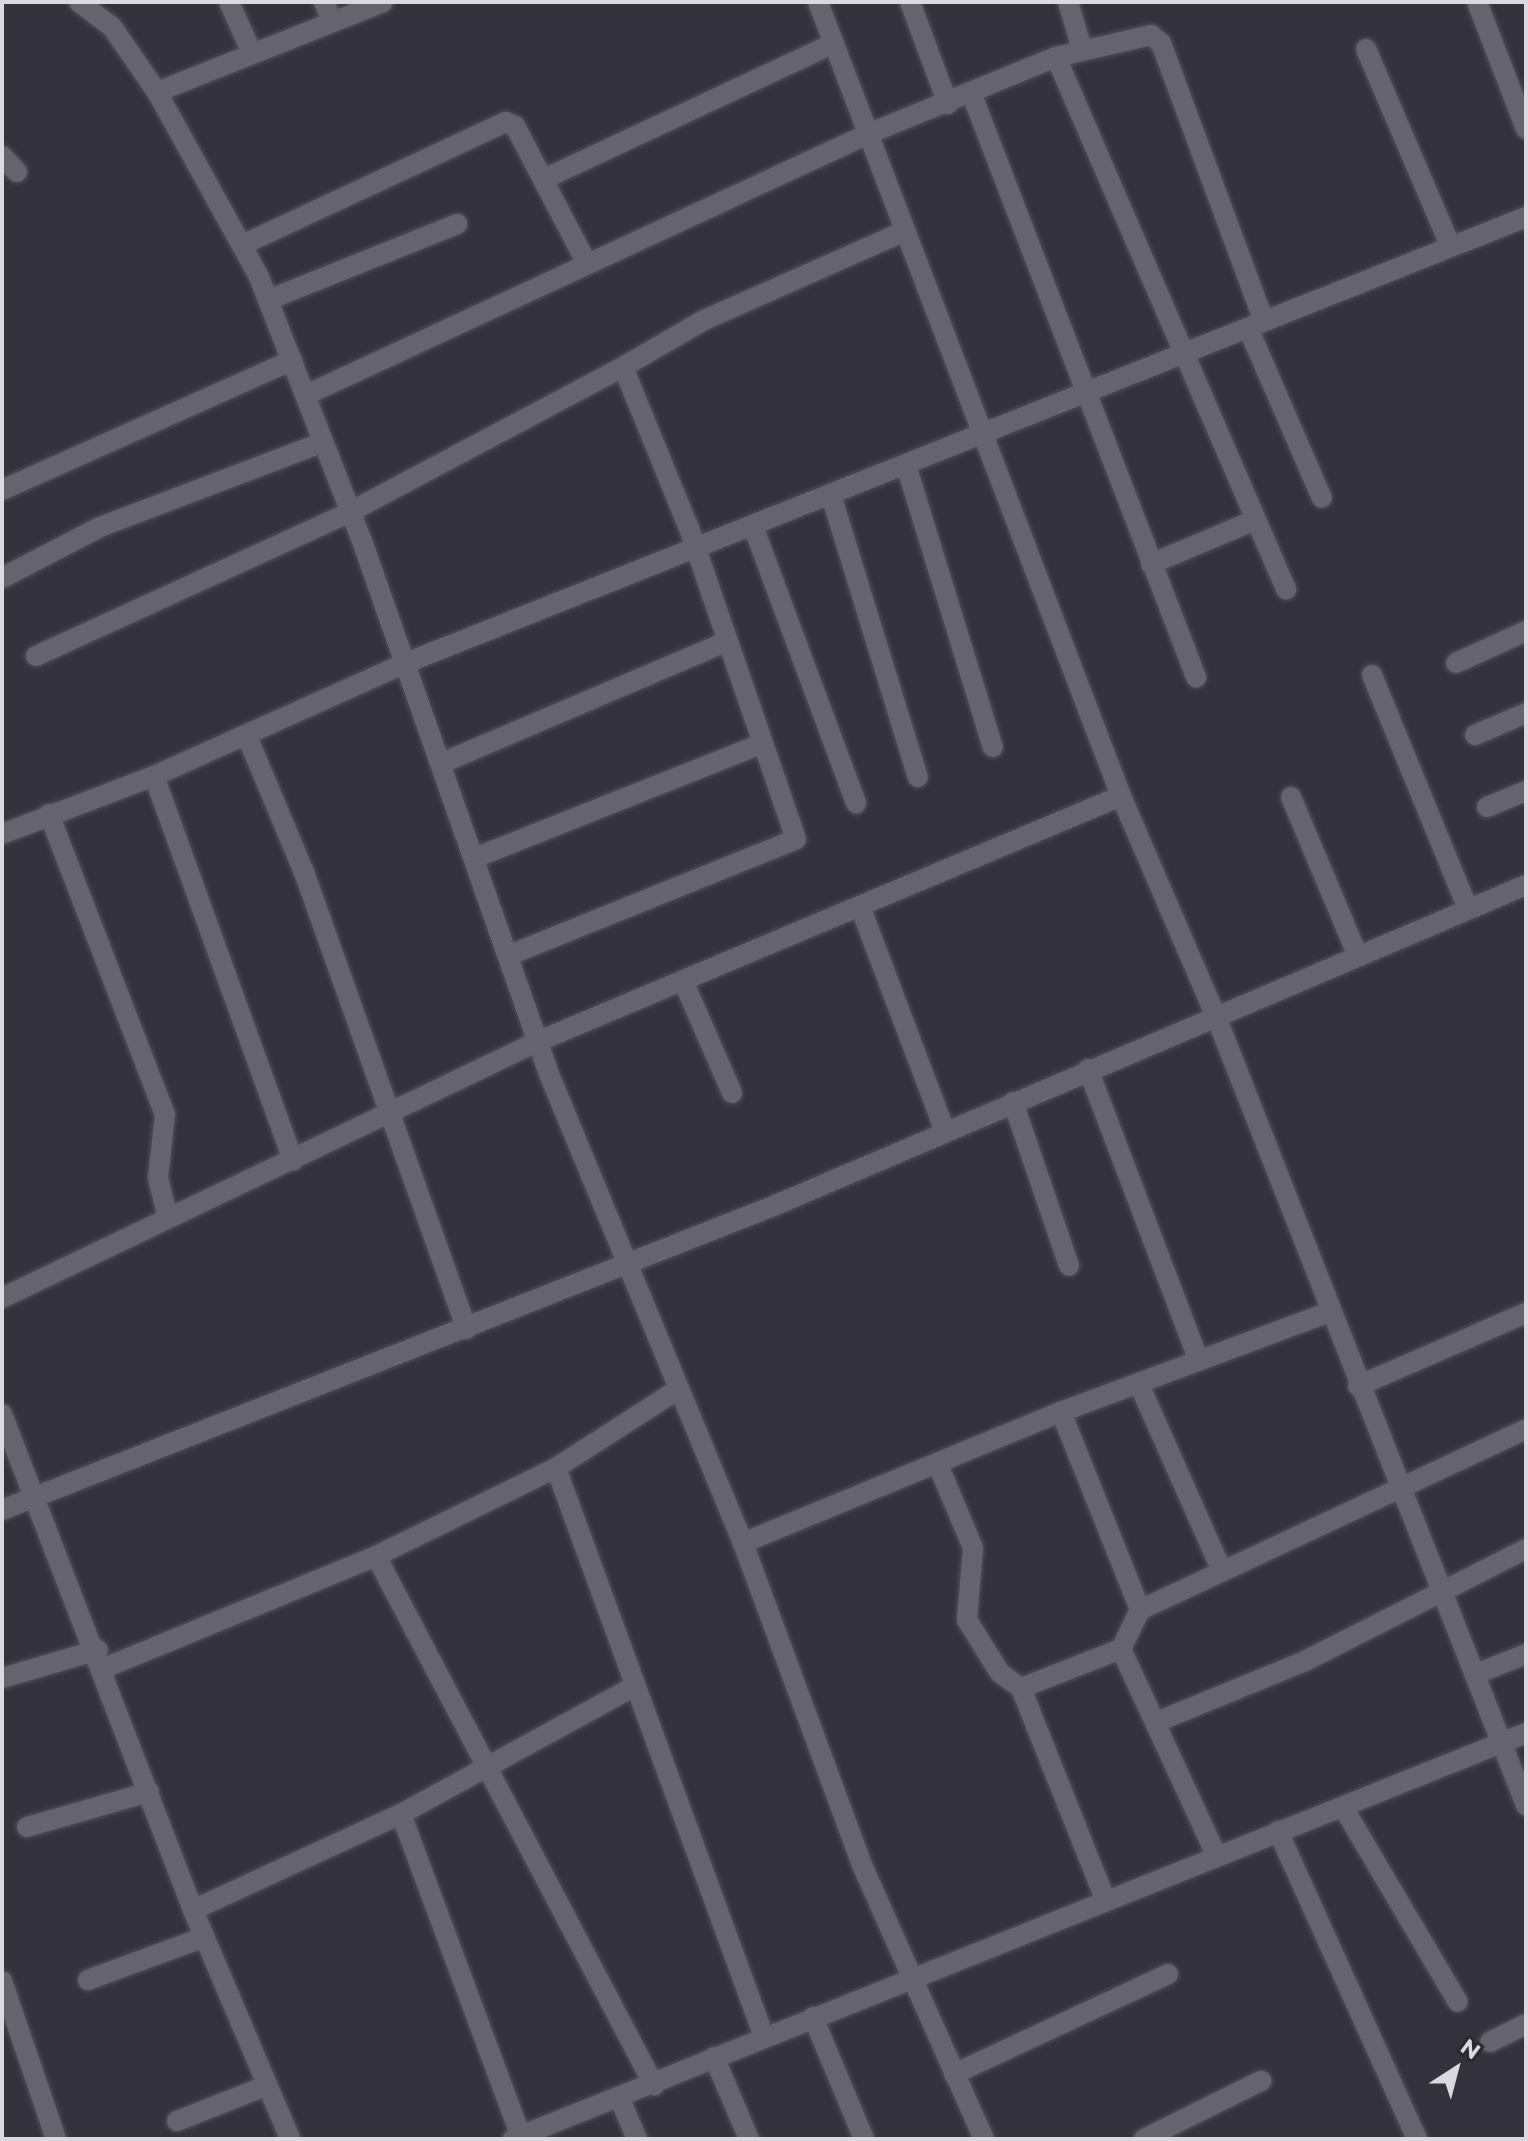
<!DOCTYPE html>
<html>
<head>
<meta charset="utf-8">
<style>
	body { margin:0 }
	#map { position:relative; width:1528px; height:2141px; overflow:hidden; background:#34333d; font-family:Montserrat,sans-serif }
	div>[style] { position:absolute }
	.roads { filter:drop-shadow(0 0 2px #514f59) drop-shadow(0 0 2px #514f59) }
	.minor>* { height:20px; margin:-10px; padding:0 10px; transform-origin:10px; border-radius:10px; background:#65636e }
	.tertiary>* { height:20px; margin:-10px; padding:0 10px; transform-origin:10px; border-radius:10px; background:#65636e }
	span { translate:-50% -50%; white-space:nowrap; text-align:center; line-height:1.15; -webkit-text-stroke:7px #2a2932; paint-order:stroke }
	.frame { position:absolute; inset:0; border:4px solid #dbd9e0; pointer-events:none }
	.north { position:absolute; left:1416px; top:2029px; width:80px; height:80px; -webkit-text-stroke:6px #2a2932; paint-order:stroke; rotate:36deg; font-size:22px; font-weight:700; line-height:32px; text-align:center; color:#dbd9e0 }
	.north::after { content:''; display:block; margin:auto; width:28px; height:36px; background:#dbd9e0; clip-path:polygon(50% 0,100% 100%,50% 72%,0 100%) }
</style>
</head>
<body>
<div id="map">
	<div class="roads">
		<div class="minor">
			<i style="left:79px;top:2px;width:41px;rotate:37.1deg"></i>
			<i style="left:112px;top:27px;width:79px;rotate:55.3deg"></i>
			<i style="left:157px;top:92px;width:211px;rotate:61.1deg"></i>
			<i style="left:259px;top:277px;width:280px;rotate:68.7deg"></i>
			<i style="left:361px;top:538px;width:568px;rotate:70.67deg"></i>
			<i style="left:549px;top:1074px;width:508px;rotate:67.53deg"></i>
			<i style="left:743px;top:1543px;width:343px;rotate:69.7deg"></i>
			<i style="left:862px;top:1865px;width:300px;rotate:66deg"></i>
			<i style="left:229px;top:2px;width:54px;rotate:65.8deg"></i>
			<i style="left:324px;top:2px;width:21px;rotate:67deg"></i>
			<i style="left:818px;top:2px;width:850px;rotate:69.11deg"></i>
			<i style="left:1121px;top:796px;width:243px;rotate:66.7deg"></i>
			<i style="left:1217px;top:1019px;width:845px;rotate:68.54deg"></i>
			<i style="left:910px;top:2px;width:109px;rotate:69.6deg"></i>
			<i style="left:1068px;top:2px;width:49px;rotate:73.4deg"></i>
			<i style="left:1366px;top:49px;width:215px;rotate:66.8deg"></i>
			<i style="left:1056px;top:57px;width:580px;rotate:66.62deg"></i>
			<i style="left:157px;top:92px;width:243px;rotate:-21.7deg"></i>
			<i style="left:972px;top:95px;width:624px;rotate:68.95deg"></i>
			<i style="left:2px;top:156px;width:22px;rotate:47deg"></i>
			<i style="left:544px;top:179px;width:320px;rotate:-25.1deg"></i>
			<i style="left:242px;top:245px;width:291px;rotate:-25deg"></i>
			<i style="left:506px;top:122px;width:10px;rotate:24deg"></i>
			<i style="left:515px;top:126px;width:153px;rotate:62.4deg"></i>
			<i style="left:268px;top:300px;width:204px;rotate:-21.9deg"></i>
			<i style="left:1248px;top:328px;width:185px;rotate:66.5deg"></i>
			<i style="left:306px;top:395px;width:620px;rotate:-24.91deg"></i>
			<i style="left:868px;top:134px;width:203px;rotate:-22.3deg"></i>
			<i style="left:1056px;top:57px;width:98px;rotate:-13deg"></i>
			<i style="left:1151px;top:35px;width:13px;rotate:39deg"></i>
			<i style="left:1161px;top:43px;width:296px;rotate:69.7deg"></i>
			<i style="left:906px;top:465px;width:295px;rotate:72.9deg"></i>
			<i style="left:2px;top:490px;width:318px;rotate:-24.1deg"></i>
			<i style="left:831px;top:495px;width:295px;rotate:72.9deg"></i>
			<i style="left:753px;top:526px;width:296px;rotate:69.6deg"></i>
			<i style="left:1151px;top:564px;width:113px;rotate:-22.9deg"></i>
			<i style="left:2px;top:578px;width:110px;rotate:-27.5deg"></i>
			<i style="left:100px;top:527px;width:236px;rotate:-20.8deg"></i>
			<i style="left:36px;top:656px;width:345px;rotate:-24.6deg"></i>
			<i style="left:350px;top:512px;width:309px;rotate:-28deg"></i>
			<i style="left:1456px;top:663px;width:77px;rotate:-24.6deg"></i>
			<i style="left:1372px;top:675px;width:253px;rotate:67.7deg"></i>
			<i style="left:1475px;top:735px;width:56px;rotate:-23.3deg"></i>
			<i style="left:247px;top:736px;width:147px;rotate:67.3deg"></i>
			<i style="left:304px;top:872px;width:485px;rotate:70.4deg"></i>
			<i style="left:442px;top:763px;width:308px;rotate:-23.1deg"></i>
			<i style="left:154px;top:776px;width:409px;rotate:70.1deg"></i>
			<i style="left:1291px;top:797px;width:170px;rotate:67.2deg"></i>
			<i style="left:1487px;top:807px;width:42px;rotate:-22.3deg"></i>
			<i style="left:49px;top:814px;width:322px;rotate:68.9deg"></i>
			<i style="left:165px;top:1114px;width:64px;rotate:96.2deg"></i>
			<i style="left:158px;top:1178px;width:38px;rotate:76deg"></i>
			<i style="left:2px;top:834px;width:163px;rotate:-20.9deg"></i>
			<i style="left:154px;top:776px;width:276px;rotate:-24.2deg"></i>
			<i style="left:406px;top:663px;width:1206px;rotate:-21.71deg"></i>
			<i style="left:477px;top:857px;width:303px;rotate:-21.7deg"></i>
			<i style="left:861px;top:909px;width:237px;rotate:69.3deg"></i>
			<i style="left:512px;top:954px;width:306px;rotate:-22deg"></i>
			<i style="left:796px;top:839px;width:331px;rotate:-109deg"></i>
			<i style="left:688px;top:526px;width:172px;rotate:-112.2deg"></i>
			<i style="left:623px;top:367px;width:94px;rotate:-30.1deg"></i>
			<i style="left:704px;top:320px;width:220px;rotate:-23.9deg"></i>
			<i style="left:684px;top:983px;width:120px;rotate:66.4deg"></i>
			<i style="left:1088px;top:1069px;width:312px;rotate:69.2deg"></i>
			<i style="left:1013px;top:1102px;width:173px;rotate:71.1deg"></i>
			<i style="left:2px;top:1298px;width:595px;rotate:-25.58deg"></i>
			<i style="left:539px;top:1041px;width:631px;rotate:-22.83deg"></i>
			<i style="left:1139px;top:1384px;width:205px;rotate:66.1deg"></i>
			<i style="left:1358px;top:1386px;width:183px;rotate:-23.5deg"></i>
			<i style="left:1061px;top:1412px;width:213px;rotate:68.2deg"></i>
			<i style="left:1140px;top:1610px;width:43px;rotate:116deg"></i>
			<i style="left:1121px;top:1649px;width:227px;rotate:65.2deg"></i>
			<i style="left:2px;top:1414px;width:532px;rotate:68.94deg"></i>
			<i style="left:193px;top:1910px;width:249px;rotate:67deg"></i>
			<i style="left:939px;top:1467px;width:88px;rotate:67.2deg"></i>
			<i style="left:973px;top:1548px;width:72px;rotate:94.8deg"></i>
			<i style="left:967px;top:1620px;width:62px;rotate:58.1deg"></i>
			<i style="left:1000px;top:1673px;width:26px;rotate:36deg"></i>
			<i style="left:1021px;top:1688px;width:107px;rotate:-21.3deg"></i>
			<i style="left:556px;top:1468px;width:603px;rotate:69.91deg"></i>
			<i style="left:2px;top:1510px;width:827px;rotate:-21.51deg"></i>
			<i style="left:771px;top:1207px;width:821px;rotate:-23.1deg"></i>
			<i style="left:743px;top:1543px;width:344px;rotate:-22.4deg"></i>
			<i style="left:1061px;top:1412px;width:287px;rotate:-20.4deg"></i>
			<i style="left:376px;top:1556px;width:598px;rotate:62.28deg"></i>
			<i style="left:1140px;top:1610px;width:426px;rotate:-25.1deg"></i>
			<i style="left:102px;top:1669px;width:296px;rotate:-22.4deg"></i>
			<i style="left:376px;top:1556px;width:200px;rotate:-26.1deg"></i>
			<i style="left:556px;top:1468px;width:144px;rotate:-32.8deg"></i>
			<i style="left:1476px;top:1674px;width:54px;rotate:-21.8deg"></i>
			<i style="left:2px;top:1678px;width:100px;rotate:-16.3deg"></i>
			<i style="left:1021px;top:1688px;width:227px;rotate:68.3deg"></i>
			<i style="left:1159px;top:1721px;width:158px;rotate:-22.3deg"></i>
			<i style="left:1305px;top:1661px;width:248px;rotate:-26.9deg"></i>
			<i style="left:1343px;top:1807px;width:226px;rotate:59.5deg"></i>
			<i style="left:401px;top:1814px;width:347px;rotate:69.6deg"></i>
			<i style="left:27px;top:1827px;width:127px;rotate:-16deg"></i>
			<i style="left:1278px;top:1831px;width:338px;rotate:65.7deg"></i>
			<i style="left:193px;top:1910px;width:229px;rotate:-24.8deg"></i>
			<i style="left:401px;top:1814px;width:264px;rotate:-28.7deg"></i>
			<i style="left:88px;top:1980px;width:124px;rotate:-20.3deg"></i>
			<i style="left:2px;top:1981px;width:167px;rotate:71.1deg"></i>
			<i style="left:813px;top:2017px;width:132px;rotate:67.3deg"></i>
			<i style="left:1490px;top:2042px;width:40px;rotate:-26.6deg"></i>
			<i style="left:714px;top:2057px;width:89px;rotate:66.9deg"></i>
			<i style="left:954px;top:2074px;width:236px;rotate:-25deg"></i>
			<i style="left:620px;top:2099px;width:43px;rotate:67deg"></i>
			<i style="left:177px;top:2121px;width:96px;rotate:-21.5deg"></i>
			<i style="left:513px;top:2139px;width:1091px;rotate:-21.84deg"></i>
			<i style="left:1144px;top:2139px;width:131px;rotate:-26.4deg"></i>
		</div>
		<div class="tertiary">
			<i style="left:1477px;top:2px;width:136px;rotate:68.9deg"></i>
		</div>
	</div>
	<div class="frame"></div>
	<div class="north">N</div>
</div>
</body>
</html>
